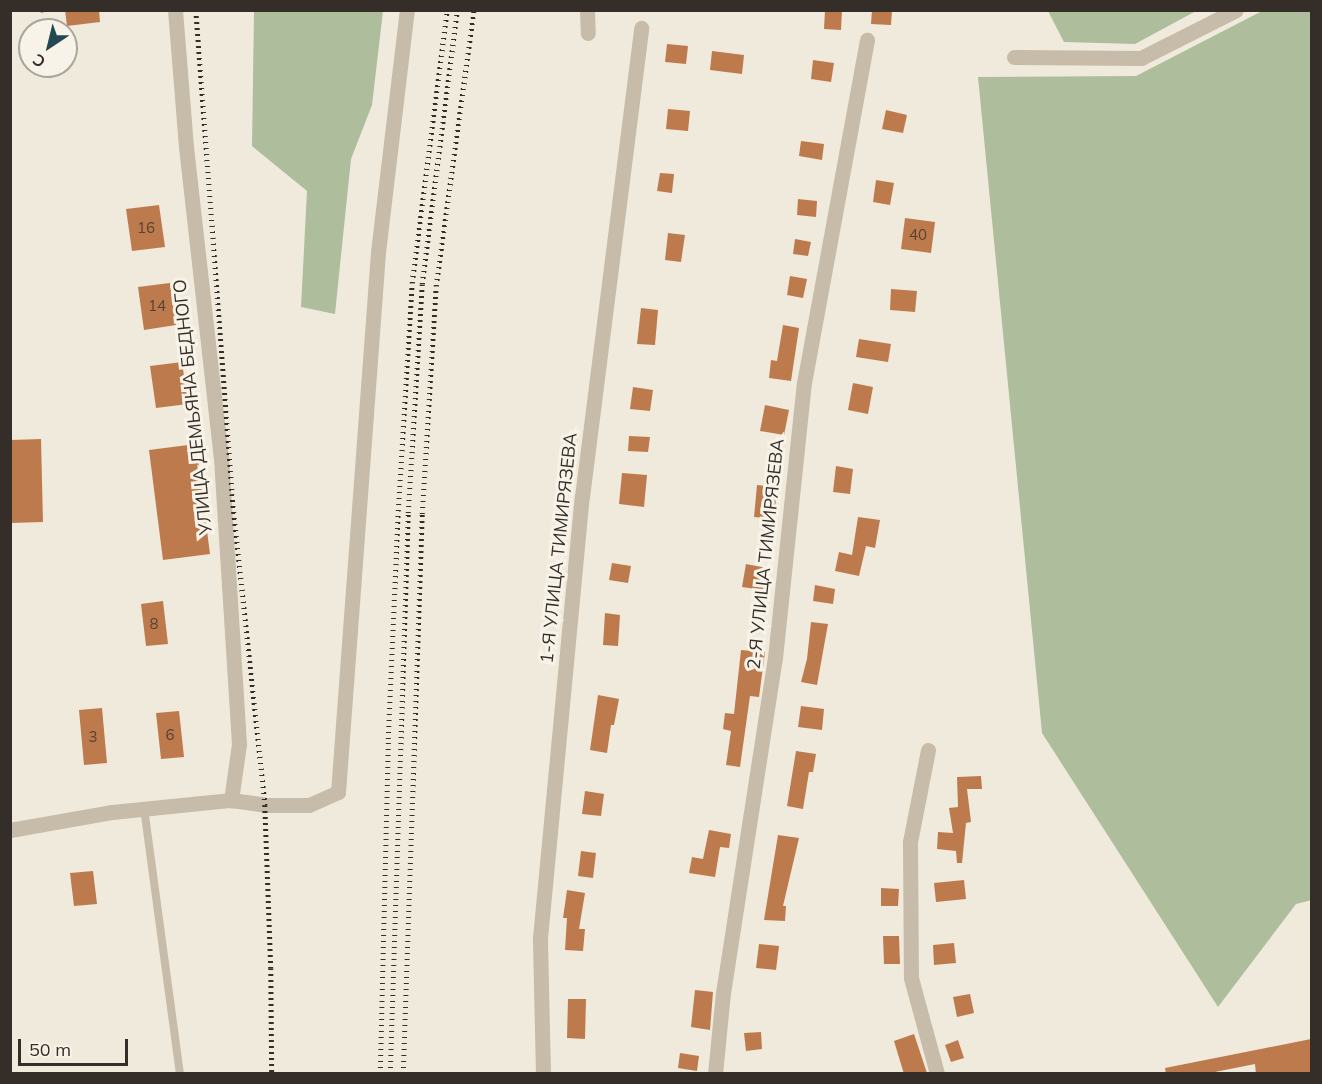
<!DOCTYPE html>
<html>
<head>
<meta charset="utf-8">
<style>
	body { margin:0 }
	#map { position:relative; width:1322px; height:1084px; overflow:hidden; background:#f0eadc; font-family:Mulish,sans-serif }
	div>[style] { position:absolute }
	.green>* { inset:0; background:#aebe9d }
	.building>* { inset:0; background:#bd7a4d }
	.path>* { height:3px; margin-top:-1.5px; transform-origin:0; background:repeating-linear-gradient(90deg,#b3a693 0 3px,transparent 0 6px) }
	.service>* { height:8px; margin:-4px; padding:0 4px; transform-origin:4px; border-radius:4px; background:#c7bba9 }
	.minor>* { height:15px; margin:-7.5px; padding:0 7.5px; transform-origin:7.5px; border-radius:7.5px; background:#c7bba9 }
	.rail>* { height:4.5px; margin-top:-2.25px; transform-origin:0; background:repeating-linear-gradient(90deg,#352e28 0 1.5px,transparent 0 6px) }
	span { translate:-50% -50%; white-space:nowrap; text-align:center; line-height:1.15; -webkit-text-stroke:6px #f8f3e8; paint-order:stroke }
	.number-label { font-size:15px; color:#574131 }
	.number-label span { -webkit-text-stroke-width:0 }
	.street-label { font-size:18px; color:#352e28 }
	.frame { position:absolute; inset:0; border:12px solid #352e28; pointer-events:none }
	.north { position:absolute; left:18px; top:18px; width:60px; height:60px; box-sizing:border-box; background:#f8f3e8; border:2px solid #aaa49b; border-radius:50%; rotate:215deg; font-size:16px; font-weight:700; line-height:24px; text-align:center; color:#352e28 }
	.north::after { content:''; display:block; margin:auto; width:21px; height:27px; background:#214853; clip-path:polygon(50% 0,100% 100%,50% 72%,0 100%) }
	.scale { position:absolute; left:18px; top:1039px; width:110px; height:27px; box-sizing:border-box; border:3px solid #352e28; border-top:0; padding-left:8px; font-size:18px; line-height:21px; white-space:nowrap; color:#352e28; -webkit-text-stroke:4px #f8f3e8; paint-order:stroke }
</style>
</head>
<body>
<div id="map">
	<div class="green">
		<i style="clip-path:polygon(1264px 10px,1311px 11px,1312px 900px,1296px 904px,1218px 1007px,1042px 733px,978px 77px,1136px 76px)"></i>
		<i style="clip-path:polygon(254px 11px,383px 11px,372px 105px,351px 159px,335px 314px,301px 307px,307px 191px,252px 146px)"></i>
		<i style="clip-path:polygon(1048px 11px,1196px 11px,1135px 44px,1064px 42px)"></i>
	</div>
	<div class="building">
		<i style="clip-path:polygon(65px 10px,99px 10px,100px 22px,67px 26px)"></i>
		<i style="clip-path:polygon(825px 10px,842px 10px,841px 30px,824px 29px)"></i>
		<i style="clip-path:polygon(872px 10px,892px 10px,891px 25px,871px 24px)"></i>
		<i style="clip-path:polygon(667px 44px,688px 46px,686px 64px,665px 62px)"></i>
		<i style="clip-path:polygon(712px 51px,744px 55px,742px 74px,710px 70px)"></i>
		<i style="clip-path:polygon(813px 60px,834px 63px,831px 82px,811px 79px)"></i>
		<i style="clip-path:polygon(668px 109px,690px 111px,688px 131px,666px 129px)"></i>
		<i style="clip-path:polygon(886px 110px,907px 115px,903px 133px,882px 129px)"></i>
		<i style="clip-path:polygon(801px 141px,824px 144px,822px 160px,799px 156px)"></i>
		<i style="clip-path:polygon(660px 173px,674px 174px,672px 193px,657px 191px)"></i>
		<i style="clip-path:polygon(876px 180px,894px 183px,890px 205px,873px 202px)"></i>
		<i style="clip-path:polygon(798px 199px,817px 201px,816px 217px,797px 215px)"></i>
		<i style="clip-path:polygon(159px 205px,165px 247px,132px 251px,126px 209px)"></i>
		<i style="clip-path:polygon(905px 218px,935px 222px,931px 253px,901px 249px)"></i>
		<i style="clip-path:polygon(668px 233px,685px 235px,681px 262px,665px 260px)"></i>
		<i style="clip-path:polygon(795px 239px,811px 242px,808px 256px,793px 254px)"></i>
		<i style="clip-path:polygon(790px 276px,807px 279px,803px 298px,787px 295px)"></i>
		<i style="clip-path:polygon(170px 283px,176px 325px,144px 330px,138px 287px)"></i>
		<i style="clip-path:polygon(891px 289px,917px 291px,915px 312px,890px 310px)"></i>
		<i style="clip-path:polygon(641px 308px,658px 310px,655px 345px,637px 344px)"></i>
		<i style="clip-path:polygon(783px 325px,799px 328px,791px 381px,769px 378px,771px 360px,777px 361px)"></i>
		<i style="clip-path:polygon(859px 339px,891px 344px,888px 362px,856px 357px)"></i>
		<i style="clip-path:polygon(182px 362px,188px 404px,156px 408px,150px 366px)"></i>
		<i style="clip-path:polygon(853px 383px,873px 387px,868px 414px,848px 410px)"></i>
		<i style="clip-path:polygon(633px 387px,653px 390px,650px 411px,630px 409px)"></i>
		<i style="clip-path:polygon(765px 405px,789px 410px,784px 435px,760px 431px)"></i>
		<i style="clip-path:polygon(629px 436px,650px 437px,648px 452px,628px 451px)"></i>
		<i style="clip-path:polygon(41px 439px,43px 522px,10px 523px,10px 440px)"></i>
		<i style="clip-path:polygon(196px 444px,210px 554px,163px 560px,149px 450px)"></i>
		<i style="clip-path:polygon(836px 466px,853px 469px,850px 494px,833px 492px)"></i>
		<i style="clip-path:polygon(622px 473px,647px 475px,644px 507px,619px 504px)"></i>
		<i style="clip-path:polygon(757px 485px,777px 487px,774px 519px,754px 517px)"></i>
		<i style="clip-path:polygon(858px 517px,880px 520px,875px 548px,866px 546px,859px 576px,835px 571px,839px 552px,852px 555px)"></i>
		<i style="clip-path:polygon(612px 563px,631px 566px,628px 583px,609px 580px)"></i>
		<i style="clip-path:polygon(746px 564px,767px 568px,763px 590px,742px 587px)"></i>
		<i style="clip-path:polygon(815px 585px,835px 589px,833px 604px,813px 601px)"></i>
		<i style="clip-path:polygon(163px 601px,168px 644px,146px 646px,141px 604px)"></i>
		<i style="clip-path:polygon(605px 613px,620px 615px,618px 646px,603px 645px)"></i>
		<i style="clip-path:polygon(811px 622px,828px 624px,817px 685px,801px 682px,807px 659px)"></i>
		<i style="clip-path:polygon(741px 650px,765px 652px,759px 697px,750px 696px,740px 767px,726px 765px,731px 731px,723px 729px,725px 713px,734px 714px)"></i>
		<i style="clip-path:polygon(598px 695px,619px 699px,614px 725px,611px 725px,607px 753px,590px 750px)"></i>
		<i style="clip-path:polygon(801px 706px,824px 709px,822px 730px,798px 727px)"></i>
		<i style="clip-path:polygon(102px 708px,107px 763px,84px 765px,79px 710px)"></i>
		<i style="clip-path:polygon(179px 711px,184px 757px,161px 759px,156px 713px)"></i>
		<i style="clip-path:polygon(796px 751px,816px 754px,813px 772px,809px 772px,803px 809px,787px 806px)"></i>
		<i style="clip-path:polygon(981px 776px,982px 789px,967px 789px,971px 822px,966px 823px,962px 863px,957px 863px,956px 851px,937px 849px,938px 832px,953px 833px,949px 808px,958px 807px,957px 777px)"></i>
		<i style="clip-path:polygon(585px 791px,604px 794px,601px 816px,582px 814px)"></i>
		<i style="clip-path:polygon(709px 830px,731px 834px,729px 848px,720px 847px,715px 877px,689px 873px,692px 857px,703px 859px)"></i>
		<i style="clip-path:polygon(778px 835px,799px 838px,783px 906px,786px 906px,785px 921px,764px 920px)"></i>
		<i style="clip-path:polygon(581px 851px,596px 853px,593px 878px,578px 876px)"></i>
		<i style="clip-path:polygon(93px 871px,97px 904px,74px 906px,70px 873px)"></i>
		<i style="clip-path:polygon(964px 880px,966px 899px,936px 902px,934px 883px)"></i>
		<i style="clip-path:polygon(881px 888px,899px 889px,898px 906px,881px 906px)"></i>
		<i style="clip-path:polygon(567px 890px,585px 893px,579px 929px,585px 929px,583px 951px,565px 950px,567px 918px,563px 918px)"></i>
		<i style="clip-path:polygon(883px 936px,899px 936px,900px 964px,884px 964px)"></i>
		<i style="clip-path:polygon(954px 943px,956px 963px,934px 965px,933px 945px)"></i>
		<i style="clip-path:polygon(759px 944px,779px 946px,776px 970px,756px 968px)"></i>
		<i style="clip-path:polygon(695px 990px,713px 992px,710px 1030px,691px 1027px)"></i>
		<i style="clip-path:polygon(970px 994px,974px 1013px,957px 1017px,953px 997px)"></i>
		<i style="clip-path:polygon(568px 999px,586px 999px,585px 1039px,567px 1038px)"></i>
		<i style="clip-path:polygon(761px 1032px,762px 1049px,746px 1051px,744px 1033px)"></i>
		<i style="clip-path:polygon(914px 1034px,927px 1073px,927px 1074px,904px 1074px,894px 1041px)"></i>
		<i style="clip-path:polygon(1311px 1039px,1311px 1074px,1256px 1074px,1255px 1064px,1205px 1074px,1166px 1074px,1165px 1068px)"></i>
		<i style="clip-path:polygon(958px 1040px,964px 1058px,951px 1062px,945px 1045px)"></i>
		<i style="clip-path:polygon(680px 1053px,699px 1056px,697px 1071px,678px 1068px)"></i>
	</div>
	<div class="path">
		<i style="left:42px;top:10px;width:4px;rotate:90deg"></i>
	</div>
	<div class="service">
		<i style="left:144px;top:808px;width:268px;rotate:82.3deg"></i>
	</div>
	<div class="minor">
		<i style="left:175px;top:10px;width:137px;rotate:85.4deg"></i>
		<i style="left:186px;top:147px;width:313px;rotate:83.6deg"></i>
		<i style="left:221px;top:458px;width:287px;rotate:86.4deg"></i>
		<i style="left:239px;top:744px;width:57px;rotate:98.1deg"></i>
		<i style="left:587px;top:10px;width:23px;rotate:88deg"></i>
		<i style="left:1014px;top:57px;width:127px;rotate:0.5deg"></i>
		<i style="left:1141px;top:58px;width:106px;rotate:-26.8deg"></i>
		<i style="left:928px;top:750px;width:94px;rotate:101.1deg"></i>
		<i style="left:910px;top:842px;width:136px;rotate:89.6deg"></i>
		<i style="left:911px;top:978px;width:99px;rotate:74.8deg"></i>
		<i style="left:10px;top:830px;width:104px;rotate:-10deg"></i>
		<i style="left:112px;top:812px;width:120px;rotate:-5.8deg"></i>
		<i style="left:231px;top:800px;width:34px;rotate:8deg"></i>
		<i style="left:265px;top:805px;width:44px"></i>
		<i style="left:309px;top:805px;width:32px;rotate:-24deg"></i>
		<i style="left:338px;top:792px;width:541px;rotate:-85.76deg"></i>
		<i style="left:378px;top:252px;width:244px;rotate:-83.2deg"></i>
		<i style="left:543px;top:1074px;width:136px;rotate:-91.3deg"></i>
		<i style="left:540px;top:938px;width:443px;rotate:-84.6deg"></i>
		<i style="left:582px;top:497px;width:473px;rotate:-82.8deg"></i>
		<i style="left:715px;top:1074px;width:81px;rotate:-84.4deg"></i>
		<i style="left:723px;top:993px;width:339px;rotate:-81.2deg"></i>
		<i style="left:775px;top:658px;width:277px;rotate:-84deg"></i>
		<i style="left:804px;top:383px;width:349px;rotate:-79.6deg"></i>
	</div>
	<div class="rail">
		<i style="left:196px;top:10px;width:485px;rotate:85.7deg"></i>
		<i style="left:232px;top:494px;width:313px;rotate:83.9deg"></i>
		<i style="left:265px;top:805px;width:163px;rotate:87.9deg"></i>
		<i style="left:271px;top:968px;width:106px;rotate:89.5deg"></i>
		<i style="left:380px;top:1074px;width:335px;rotate:-88.6deg"></i>
		<i style="left:388px;top:739px;width:228px;rotate:-87.5deg"></i>
		<i style="left:398px;top:511px;width:228px;rotate:-86.5deg"></i>
		<i style="left:412px;top:283px;width:275px;rotate:-82.7deg"></i>
		<i style="left:390px;top:1074px;width:561px;rotate:-88.16deg"></i>
		<i style="left:408px;top:513px;width:229px;rotate:-86.5deg"></i>
		<i style="left:422px;top:284px;width:276px;rotate:-82.7deg"></i>
		<i style="left:403px;top:1074px;width:560px;rotate:-88.06deg"></i>
		<i style="left:422px;top:514px;width:228px;rotate:-86.5deg"></i>
		<i style="left:436px;top:286px;width:279px;rotate:-82.2deg"></i>
	</div>
	<div class="number-label">
		<span style="left:146px;top:228px">16</span>
		<span style="left:918px;top:235px">40</span>
		<span style="left:157px;top:306px">14</span>
		<span style="left:154px;top:624px">8</span>
		<span style="left:170px;top:735px">6</span>
		<span style="left:93px;top:737px">3</span>
	</div>
	<div class="street-label">
		<span style="left:193px;top:407px;rotate:-96deg">УЛИЦА ДЕМЬЯНА БЕДНОГО</span>
		<span style="left:559px;top:548px;rotate:-84deg">1-Я УЛИЦА ТИМИРЯЗЕВА</span>
		<span style="left:766px;top:554px;rotate:-84deg">2-Я УЛИЦА ТИМИРЯЗЕВА</span>
	</div>
	<div class="frame"></div>
	<div class="north">С</div>
	<div class="scale">50 m</div>
</div>
</body>
</html>
